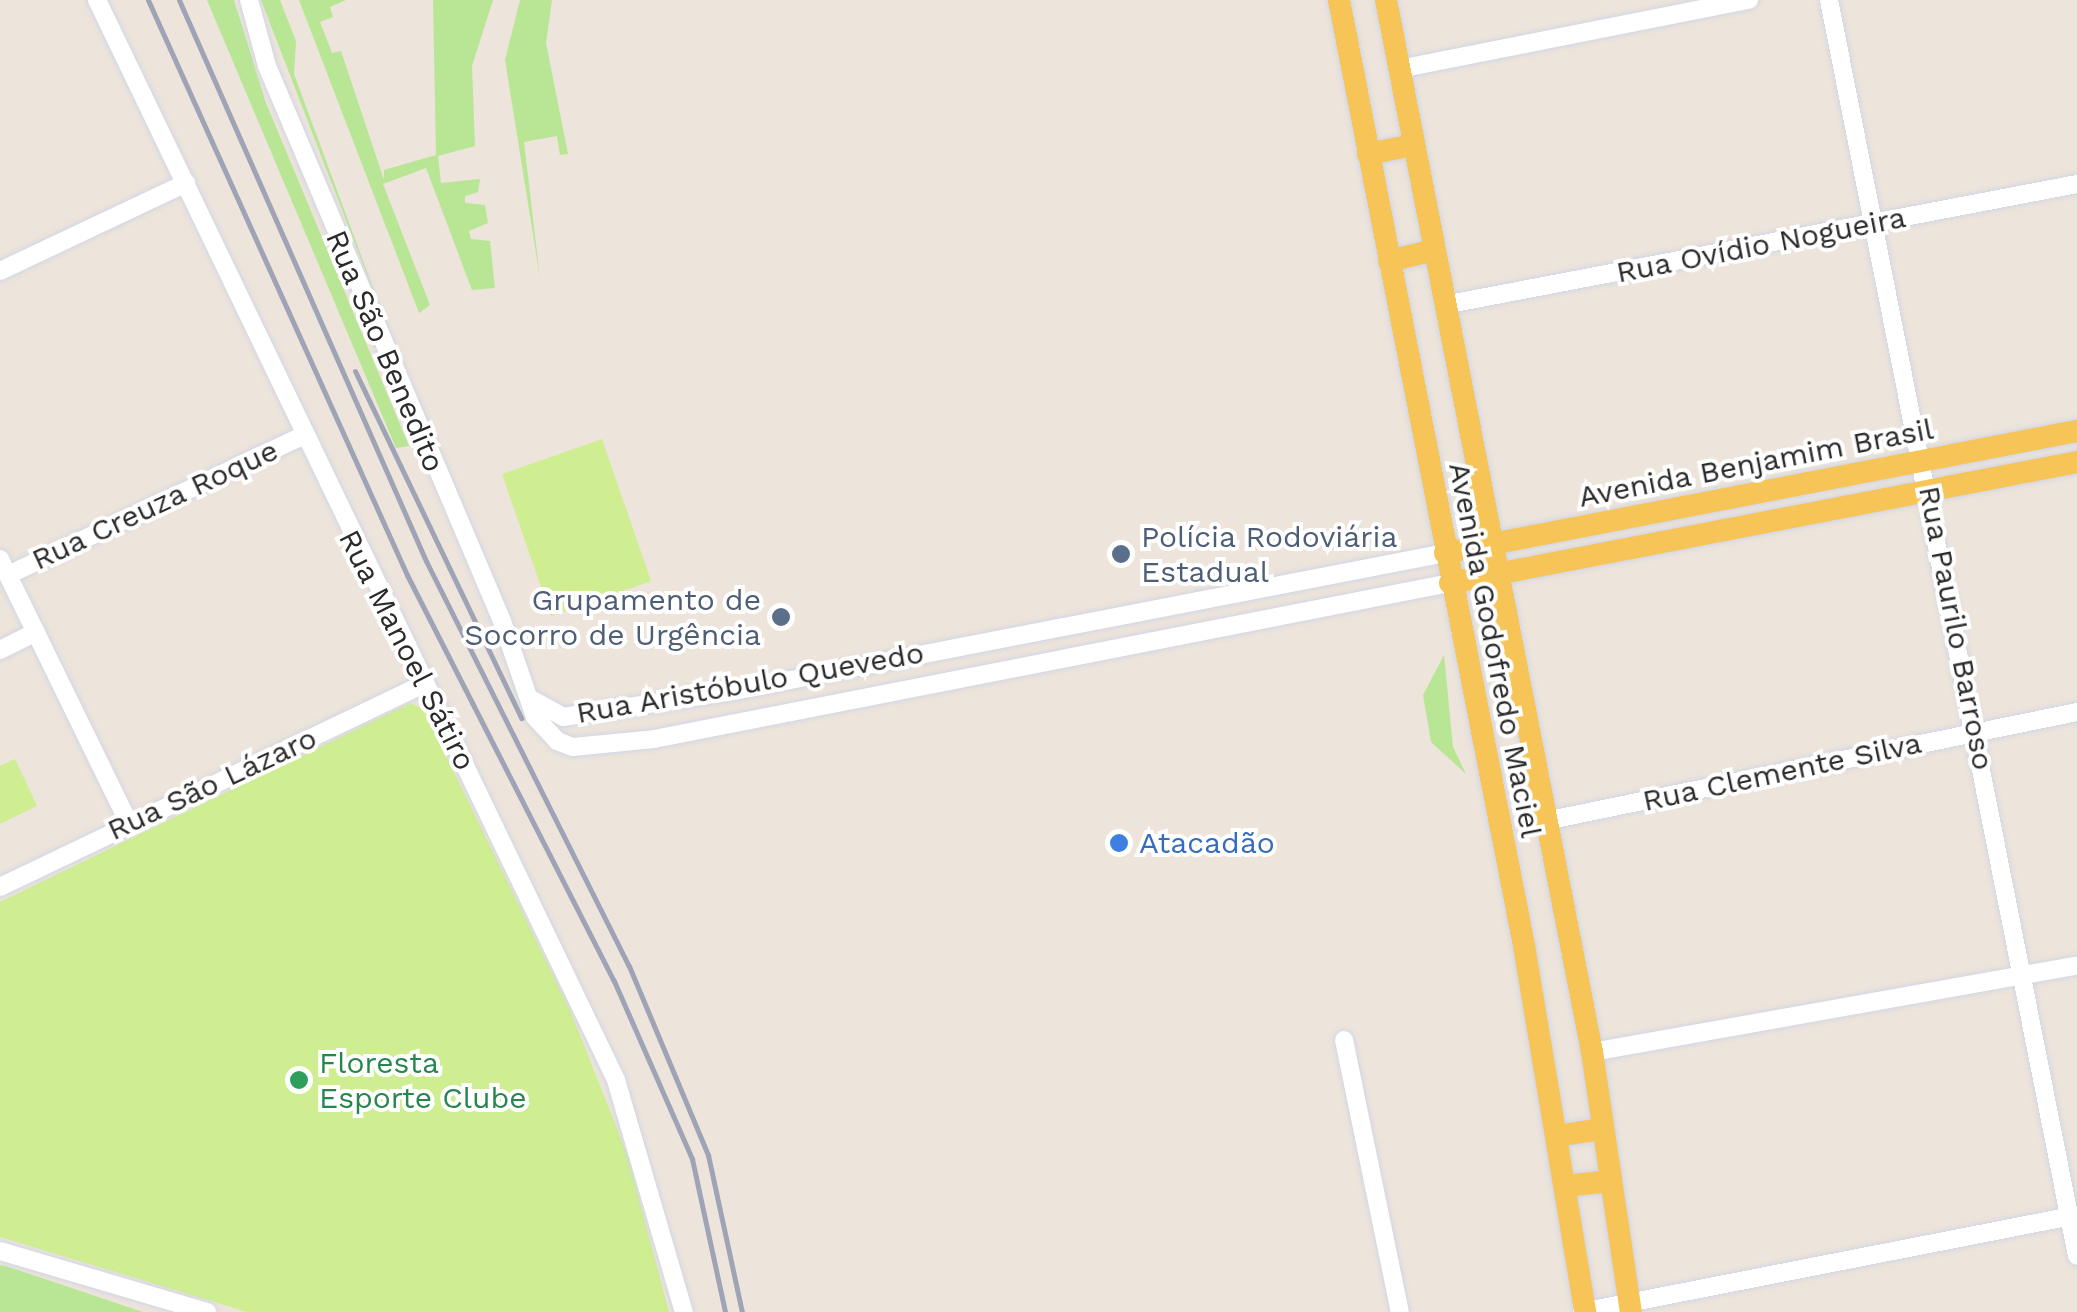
<!DOCTYPE html>
<html>
<head>
<meta charset="utf-8">
<style>
	body { margin:0 }
	#map { position:relative; width:2077px; height:1312px; overflow:hidden; background:#ede4db; font-family:"Work Sans",sans-serif }
	div>[style] { position:absolute }
	.green>* { inset:0; background:#b8e695 }
	.pitch>* { inset:0; background:#ceee91 }
	.roads { filter:drop-shadow(0 0 2px #d1d6e4) drop-shadow(0 0 2px #d1d6e4) }
	.minor>* { height:18px; margin:-9px; padding:0 9px; transform-origin:9px; border-radius:9px; background:#fff }
	.major>* { height:22px; margin:-11px; padding:0 11px; transform-origin:11px; border-radius:11px; background:#f7c457 }
	.rail>* { height:5px; margin:-2.5px; padding:0 2.5px; transform-origin:2.5px; border-radius:2.5px; background:#9ea3b5 }
	.dots>* { width:28px; height:28px; translate:-50% -50%; box-sizing:border-box; border:5px solid #fff; border-radius:50% }
	span { translate:-50% -50%; white-space:nowrap; text-align:center; line-height:1.15; -webkit-text-stroke:8px #fff; paint-order:stroke }
	.street-label { font-size:30px; color:#2a2a2a }
	.service-label { font-size:30px; color:#4e5e75 }
	.left { translate:0 -50%; text-align:left }
	.right { translate:-100% -50%; text-align:right }
	.shop-label { font-size:30px; color:#366cbe }
	.leisure-label { font-size:30px; color:#27864d }
</style>
</head>
<body>
<div id="map">
	<div class="green">
		<i style="clip-path:polygon(207px 0,234px 0,266px 103px,409px 446px,396px 448px)"></i>
		<i style="clip-path:polygon(261px 0,280px 0,296px 41px,294px 74px,396px 350px)"></i>
		<i style="clip-path:polygon(299px 0,346px 0,330px 7px,333px 17px,320px 22px,332px 53px,341px 51px,384px 180px,384px 170px,436px 155px,433px 0,493px 0,472px 66px,475px 146px,438px 156px,441px 183px,480px 179px,478px 192px,465px 196px,465px 203px,485px 205px,488px 223px,469px 231px,471px 239px,490px 241px,495px 288px,472px 290px,426px 168px,383px 184px,430px 305px,419px 313px)"></i>
		<i style="clip-path:polygon(520px 0,552px 0,546px 43px,568px 154px,560px 155px,557px 136px,524px 142px,540px 278px,505px 60px)"></i>
		<i style="clip-path:polygon(1444px 655px,1453px 747px,1466px 774px,1431px 742px,1423px 695px)"></i>
		<i style="clip-path:polygon(0 1265px,6px 1266px,143px 1312px,0 1312px)"></i>
	</div>
	<div class="pitch">
		<i style="clip-path:polygon(602px 439px,651px 581px,551px 616px,502px 474px)"></i>
		<i style="clip-path:polygon(410px 703px,423px 709px,568px 1005px,628px 1156px,669px 1312px,247px 1312px,0 1237px,0 902px)"></i>
		<i style="clip-path:polygon(15px 759px,37px 806px,0 824px,0 766px)"></i>
	</div>
	<div class="roads">
		<div class="minor">
			<i style="left:97px;top:0;width:1198px;rotate:64.33deg"></i>
			<i style="left:616px;top:1080px;width:242px;rotate:73.7deg"></i>
			<i style="left:249px;top:0;width:68px;rotate:74.7deg"></i>
			<i style="left:267px;top:66px;width:603px;rotate:67.05deg"></i>
			<i style="left:502px;top:621px;width:102px;rotate:71deg"></i>
			<i style="left:535px;top:717px;width:33px;rotate:47deg"></i>
			<i style="left:557px;top:741px;width:17px;rotate:21deg"></i>
			<i style="left:573px;top:747px;width:81px;rotate:-5.6deg"></i>
			<i style="left:654px;top:739px;width:811px;rotate:-11.09deg"></i>
			<i style="left:1829px;top:0;width:1280px;rotate:78.83deg"></i>
			<i style="left:1399px;top:69px;width:357px;rotate:-11.2deg"></i>
			<i style="left:0;top:271px;width:206px;rotate:-25.3deg"></i>
			<i style="left:1444px;top:305px;width:644px;rotate:-10.82deg"></i>
			<i style="left:0;top:559px;width:294px;rotate:64deg"></i>
			<i style="left:8px;top:575px;width:325px;rotate:-25.3deg"></i>
			<i style="left:0;top:650px;width:40px;rotate:-26.6deg"></i>
			<i style="left:531px;top:699px;width:37px;rotate:29deg"></i>
			<i style="left:563px;top:717px;width:178px;rotate:-8.7deg"></i>
			<i style="left:739px;top:690px;width:719px;rotate:-10.98deg"></i>
			<i style="left:1545px;top:821px;width:543px;rotate:-11.58deg"></i>
			<i style="left:0;top:887px;width:471px;rotate:-25.6deg"></i>
			<i style="left:1344px;top:1040px;width:278px;rotate:78.4deg"></i>
			<i style="left:1592px;top:1052px;width:493px;rotate:-10.1deg"></i>
			<i style="left:0;top:1251px;width:216px;rotate:16.4deg"></i>
			<i style="left:1582px;top:1312px;width:504px;rotate:-11.09deg"></i>
		</div>
		<div class="major">
			<i style="left:1339px;top:0;width:964px;rotate:78.93deg"></i>
			<i style="left:1524px;top:946px;width:371px;rotate:80.5deg"></i>
			<i style="left:1386px;top:0;width:1072px;rotate:78.92deg"></i>
			<i style="left:1592px;top:1052px;width:263px;rotate:81.5deg"></i>
			<i style="left:1368px;top:154px;width:46px;rotate:-11.3deg"></i>
			<i style="left:1389px;top:261px;width:46px;rotate:-13.7deg"></i>
			<i style="left:1445px;top:553px;width:644px;rotate:-10.93deg"></i>
			<i style="left:1450px;top:583px;width:639px;rotate:-10.92deg"></i>
			<i style="left:1556px;top:1136px;width:47px;rotate:-8.7deg"></i>
			<i style="left:1565px;top:1186px;width:46px;rotate:-6.2deg"></i>
		</div>
	</div>
	<div class="rail">
		<i style="left:148px;top:0;width:631px;rotate:65.75deg"></i>
		<i style="left:407px;top:575px;width:456px;rotate:63deg"></i>
		<i style="left:614px;top:981px;width:194px;rotate:66.3deg"></i>
		<i style="left:692px;top:1159px;width:157px;rotate:77.8deg"></i>
		<i style="left:179px;top:0;width:613px;rotate:66.24deg"></i>
		<i style="left:426px;top:561px;width:453px;rotate:63.4deg"></i>
		<i style="left:629px;top:966px;width:205px;rotate:67.3deg"></i>
		<i style="left:708px;top:1155px;width:161px;rotate:77.8deg"></i>
		<i style="left:355px;top:371px;width:385px;rotate:64.4deg"></i>
	</div>
	<div class="dots">
		<i style="left:1121px;top:554px;background:#5c6f8a"></i>
		<i style="left:781px;top:617px;background:#5c6f8a"></i>
		<i style="left:1119px;top:843px;background:#3f7fe0"></i>
		<i style="left:299px;top:1080px;background:#2e9e5b"></i>
	</div>
	<div class="street-label">
		<span style="left:1761px;top:245px;rotate:-11deg">Rua Ovídio Nogueira</span>
		<span style="left:385px;top:351px;rotate:67deg">Rua São Benedito</span>
		<span style="left:1756px;top:463px;rotate:-11deg">Avenida Benjamim Brasil</span>
		<span style="left:155px;top:505px;rotate:-25deg">Rua Creuza Roque</span>
		<span style="left:1956px;top:628px;rotate:79deg">Rua Paurilo Barroso</span>
		<span style="left:407px;top:650px;rotate:63deg">Rua Manoel Sátiro</span>
		<span style="left:1495px;top:650px;rotate:79deg">Avenida Godofredo Maciel</span>
		<span style="left:750px;top:683px;rotate:-10deg">Rua Aristóbulo Quevedo</span>
		<span style="left:1782px;top:772px;rotate:-12deg">Rua Clemente Silva</span>
		<span style="left:212px;top:784px;rotate:-25deg">Rua São Lázaro</span>
	</div>
	<div class="service-label">
		<span class="left" style="left:1141px;top:554px">Polícia Rodoviária<br>Estadual</span>
		<span class="right" style="left:761px;top:617px">Grupamento de<br>Socorro de Urgência</span>
	</div>
	<div class="shop-label">
		<span class="left" style="left:1139px;top:843px">Atacadão</span>
	</div>
	<div class="leisure-label">
		<span class="left" style="left:319px;top:1080px">Floresta<br>Esporte Clube</span>
	</div>
</div>
</body>
</html>
